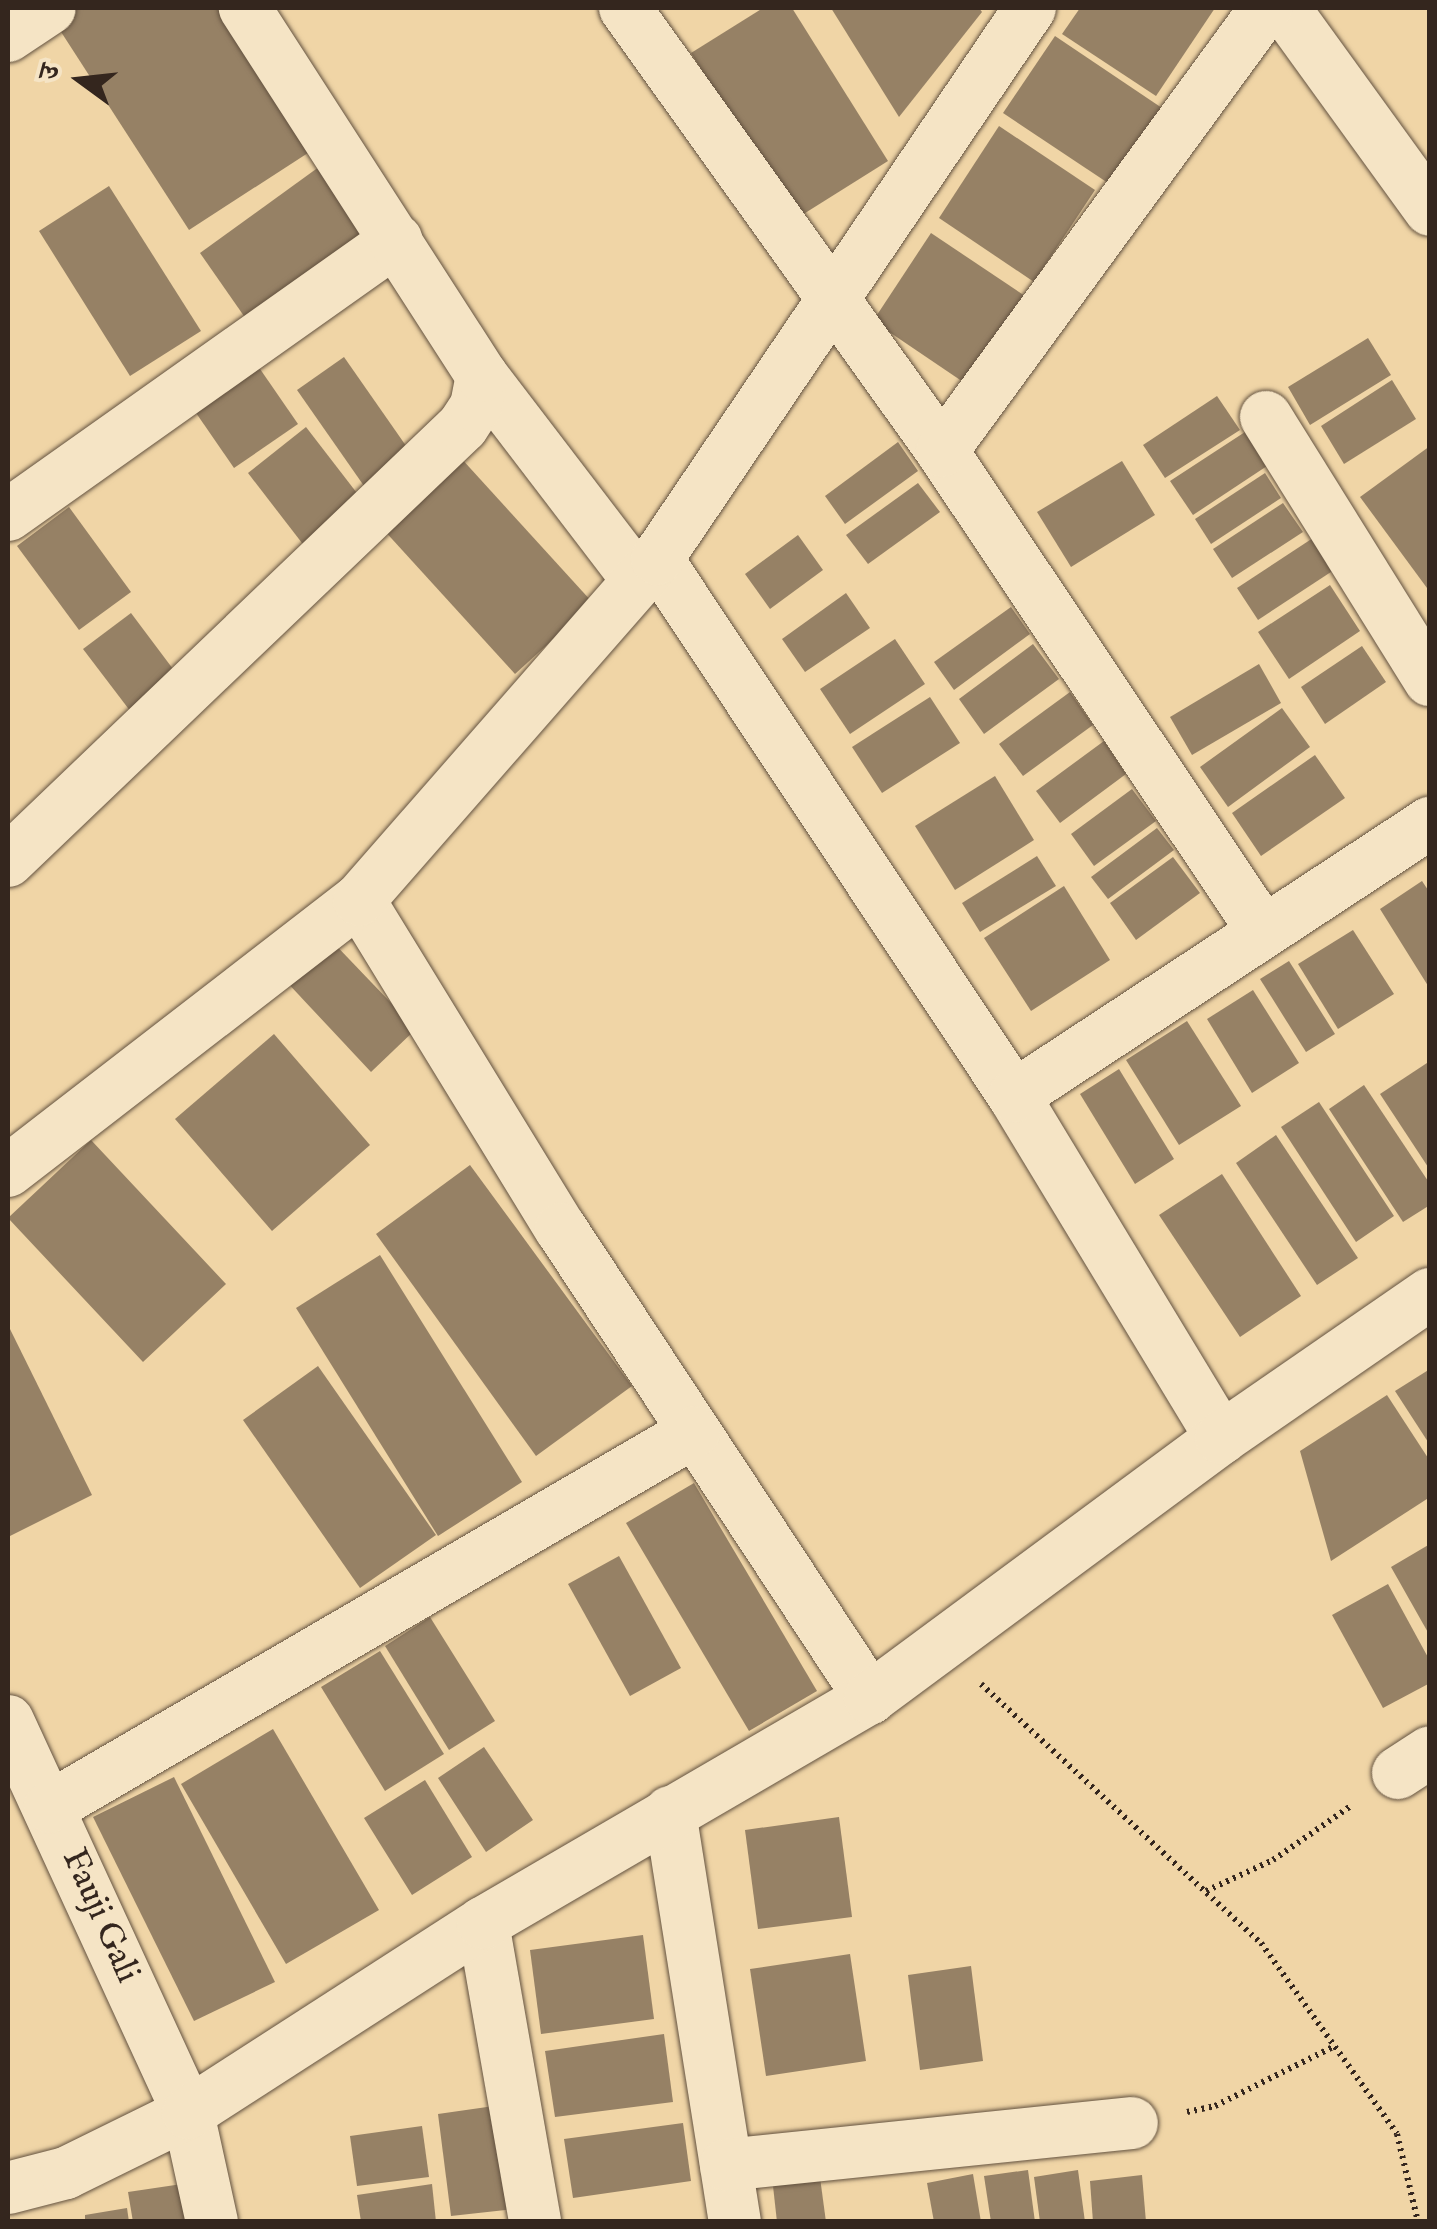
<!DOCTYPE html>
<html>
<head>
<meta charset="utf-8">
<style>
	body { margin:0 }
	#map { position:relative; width:1437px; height:2229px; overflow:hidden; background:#f0d5a6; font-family:"IM FELL English","Noto Serif Devanagari",serif }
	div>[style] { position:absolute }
	.building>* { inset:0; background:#968165 }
	.path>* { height:6px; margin-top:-3px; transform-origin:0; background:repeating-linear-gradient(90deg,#34261e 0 2.5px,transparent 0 7.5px) }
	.roads { filter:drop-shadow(0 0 2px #635240) drop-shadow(0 0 2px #635240) }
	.street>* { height:52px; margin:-26px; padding:0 26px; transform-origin:26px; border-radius:26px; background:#f5e4c5 }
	span { translate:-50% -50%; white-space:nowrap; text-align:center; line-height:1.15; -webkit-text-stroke:8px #f5e4c5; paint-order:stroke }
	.street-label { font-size:35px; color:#34261e }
	.frame { position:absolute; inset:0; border:10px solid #34261e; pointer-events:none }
	.north { position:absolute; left:30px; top:30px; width:100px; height:100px; -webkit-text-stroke:8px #f5e4c5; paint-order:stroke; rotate:285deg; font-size:28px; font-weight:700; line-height:40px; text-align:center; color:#34261e }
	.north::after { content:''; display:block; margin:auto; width:35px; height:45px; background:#34261e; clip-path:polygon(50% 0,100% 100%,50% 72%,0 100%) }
</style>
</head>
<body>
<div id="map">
	<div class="building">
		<i style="clip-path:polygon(75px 8px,242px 8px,328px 140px,189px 230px,54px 21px)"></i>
		<i style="clip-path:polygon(763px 8px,792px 8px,888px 161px,794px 220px,691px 53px)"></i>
		<i style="clip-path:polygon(831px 8px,979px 8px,982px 12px,899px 117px)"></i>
		<i style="clip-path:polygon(1080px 8px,1215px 8px,1156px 96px,1062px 34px)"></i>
		<i style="clip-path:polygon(1055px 36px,1162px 108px,1111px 185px,1003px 113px)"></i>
		<i style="clip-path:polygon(999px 126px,1095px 190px,1034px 282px,939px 218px)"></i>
		<i style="clip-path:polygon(323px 164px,377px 239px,253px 329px,200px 253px)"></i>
		<i style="clip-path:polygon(109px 186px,201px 331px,130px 376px,39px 231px)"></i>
		<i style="clip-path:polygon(931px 233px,1031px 300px,972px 388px,873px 321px)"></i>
		<i style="clip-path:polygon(1368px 338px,1391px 375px,1310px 425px,1288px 387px)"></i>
		<i style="clip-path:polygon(344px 357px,418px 463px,371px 496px,297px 390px)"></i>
		<i style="clip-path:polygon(258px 366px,298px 424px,234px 468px,194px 410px)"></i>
		<i style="clip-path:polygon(1392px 380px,1416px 419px,1344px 464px,1321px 426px)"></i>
		<i style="clip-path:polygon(1217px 396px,1240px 430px,1165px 478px,1143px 445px)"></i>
		<i style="clip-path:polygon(306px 427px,370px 510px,312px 556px,248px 473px)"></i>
		<i style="clip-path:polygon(1245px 432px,1267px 466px,1193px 515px,1170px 481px)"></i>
		<i style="clip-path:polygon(898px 442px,918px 471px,845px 524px,825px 496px)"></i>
		<i style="clip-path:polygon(1430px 446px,1430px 586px,1427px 588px,1360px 497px)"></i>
		<i style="clip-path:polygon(460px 457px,593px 603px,515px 674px,382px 528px)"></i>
		<i style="clip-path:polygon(1122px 461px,1155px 515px,1071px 567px,1037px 512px)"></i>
		<i style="clip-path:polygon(1265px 473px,1281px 498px,1211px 544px,1195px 519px)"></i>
		<i style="clip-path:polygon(918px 483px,940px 512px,868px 564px,846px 535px)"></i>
		<i style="clip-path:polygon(1283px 503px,1303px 532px,1232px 578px,1213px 549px)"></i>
		<i style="clip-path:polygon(69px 507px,131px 592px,79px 630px,17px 546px)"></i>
		<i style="clip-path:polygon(798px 535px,823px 570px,770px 609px,745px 574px)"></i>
		<i style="clip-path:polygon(1313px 538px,1334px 570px,1258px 620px,1237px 588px)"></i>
		<i style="clip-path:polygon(1330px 585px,1360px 631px,1289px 679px,1258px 632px)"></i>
		<i style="clip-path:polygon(846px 593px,870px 628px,805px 672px,782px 639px)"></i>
		<i style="clip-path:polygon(1011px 607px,1030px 634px,954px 690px,934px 662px)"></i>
		<i style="clip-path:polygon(131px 613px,182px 681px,134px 716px,83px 649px)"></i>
		<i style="clip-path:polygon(895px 639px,925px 684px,850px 734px,820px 689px)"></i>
		<i style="clip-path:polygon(1033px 644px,1059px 679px,984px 734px,959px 699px)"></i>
		<i style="clip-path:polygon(1362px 646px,1386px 682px,1325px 724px,1301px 687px)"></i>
		<i style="clip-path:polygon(1259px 664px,1281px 703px,1192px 755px,1170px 717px)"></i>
		<i style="clip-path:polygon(1070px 692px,1093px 725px,1023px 776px,999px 744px)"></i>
		<i style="clip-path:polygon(930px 697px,960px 743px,882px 793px,852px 747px)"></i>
		<i style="clip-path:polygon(1282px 708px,1310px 747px,1228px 807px,1200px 767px)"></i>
		<i style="clip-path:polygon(1104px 741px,1126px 774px,1060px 823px,1036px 791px)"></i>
		<i style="clip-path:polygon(1315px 755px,1345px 798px,1261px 856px,1232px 813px)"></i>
		<i style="clip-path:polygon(995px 776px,1034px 840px,955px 890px,915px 826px)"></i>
		<i style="clip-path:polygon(1132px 789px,1156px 821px,1094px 866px,1071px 834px)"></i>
		<i style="clip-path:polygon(1157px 828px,1174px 850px,1108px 899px,1091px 877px)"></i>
		<i style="clip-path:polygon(1037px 856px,1056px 886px,980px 932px,962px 903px)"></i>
		<i style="clip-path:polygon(1173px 857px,1200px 893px,1136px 940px,1110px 903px)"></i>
		<i style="clip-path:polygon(1422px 881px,1430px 893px,1430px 989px,1380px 909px)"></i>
		<i style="clip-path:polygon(1064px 886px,1110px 960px,1031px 1011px,984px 938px)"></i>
		<i style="clip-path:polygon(1353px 930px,1394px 994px,1338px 1029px,1298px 964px)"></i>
		<i style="clip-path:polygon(327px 936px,416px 1029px,371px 1072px,283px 978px)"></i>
		<i style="clip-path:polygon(1289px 961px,1335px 1034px,1306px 1052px,1260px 979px)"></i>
		<i style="clip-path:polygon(1253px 990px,1299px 1063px,1252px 1093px,1207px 1019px)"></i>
		<i style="clip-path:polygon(1187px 1021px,1241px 1106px,1179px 1145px,1126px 1060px)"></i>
		<i style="clip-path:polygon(274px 1034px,370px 1145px,272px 1231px,175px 1119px)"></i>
		<i style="clip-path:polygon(1430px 1061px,1430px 1170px,1380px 1094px)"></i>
		<i style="clip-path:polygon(1119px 1069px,1174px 1159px,1135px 1184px,1080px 1094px)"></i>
		<i style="clip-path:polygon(1364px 1085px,1430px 1184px,1430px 1205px,1403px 1222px,1329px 1109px)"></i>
		<i style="clip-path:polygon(1319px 1102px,1394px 1216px,1356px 1242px,1281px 1127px)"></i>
		<i style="clip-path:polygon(1276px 1135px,1358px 1258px,1317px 1285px,1236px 1163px)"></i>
		<i style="clip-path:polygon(91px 1140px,226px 1284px,143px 1362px,8px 1218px)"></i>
		<i style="clip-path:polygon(470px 1165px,632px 1386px,536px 1456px,376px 1234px)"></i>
		<i style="clip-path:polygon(1222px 1174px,1301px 1296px,1240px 1337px,1159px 1215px)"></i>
		<i style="clip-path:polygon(380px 1255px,522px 1482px,438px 1536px,296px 1308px)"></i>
		<i style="clip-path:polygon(8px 1325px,92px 1495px,8px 1537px)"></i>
		<i style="clip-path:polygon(318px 1366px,436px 1535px,360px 1588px,243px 1420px)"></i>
		<i style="clip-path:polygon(1430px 1369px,1430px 1445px,1395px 1391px)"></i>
		<i style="clip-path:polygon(1387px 1395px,1430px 1461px,1430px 1497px,1331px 1561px,1300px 1451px)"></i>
		<i style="clip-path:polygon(694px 1483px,817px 1691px,749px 1731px,626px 1523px)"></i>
		<i style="clip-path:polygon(1430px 1544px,1430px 1636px,1391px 1567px)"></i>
		<i style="clip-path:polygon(619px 1556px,681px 1668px,630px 1696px,568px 1584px)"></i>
		<i style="clip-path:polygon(1388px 1584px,1430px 1661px,1430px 1683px,1383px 1708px,1332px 1615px)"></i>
		<i style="clip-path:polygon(430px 1617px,495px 1721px,449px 1750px,385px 1646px)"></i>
		<i style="clip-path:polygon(380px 1651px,444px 1754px,385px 1791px,321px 1687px)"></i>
		<i style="clip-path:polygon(273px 1729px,379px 1910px,286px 1964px,181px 1784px)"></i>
		<i style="clip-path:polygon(484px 1747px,533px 1820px,486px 1852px,438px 1778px)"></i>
		<i style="clip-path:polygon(174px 1777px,275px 1982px,194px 2021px,93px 1817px)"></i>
		<i style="clip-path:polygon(425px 1780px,472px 1857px,412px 1895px,364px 1818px)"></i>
		<i style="clip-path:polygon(839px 1817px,852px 1917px,758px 1929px,745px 1830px)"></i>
		<i style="clip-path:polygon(643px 1935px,654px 2019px,541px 2034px,530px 1950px)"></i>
		<i style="clip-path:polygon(850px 1954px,866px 2061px,766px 2076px,750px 1969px)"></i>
		<i style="clip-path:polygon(971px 1966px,983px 2061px,920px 2070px,908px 1975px)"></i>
		<i style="clip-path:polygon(664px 2034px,673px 2102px,555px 2117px,545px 2051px)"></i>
		<i style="clip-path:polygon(501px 2105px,515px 2209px,451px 2216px,438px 2114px)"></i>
		<i style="clip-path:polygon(683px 2123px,691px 2181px,573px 2198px,564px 2139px)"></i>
		<i style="clip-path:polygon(422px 2126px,429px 2177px,357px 2186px,350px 2136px)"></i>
		<i style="clip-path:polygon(819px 2170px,826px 2222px,777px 2222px,772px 2177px)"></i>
		<i style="clip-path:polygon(1028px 2170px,1035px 2222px,991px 2222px,984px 2176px)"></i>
		<i style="clip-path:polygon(1078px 2170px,1085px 2222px,1040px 2222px,1034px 2177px)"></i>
		<i style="clip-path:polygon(973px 2174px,981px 2222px,934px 2222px,927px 2183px)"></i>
		<i style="clip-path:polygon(1142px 2175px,1146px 2222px,1093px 2222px,1090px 2181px)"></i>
		<i style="clip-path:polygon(182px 2184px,187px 2222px,133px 2222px,128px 2192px)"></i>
		<i style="clip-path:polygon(432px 2184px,436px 2222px,361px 2222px,357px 2195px)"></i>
		<i style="clip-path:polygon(127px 2208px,129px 2222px,85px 2222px,85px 2215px)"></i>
	</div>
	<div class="path">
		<i style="left:981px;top:1684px;width:381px;rotate:42.8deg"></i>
		<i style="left:1261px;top:1943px;width:234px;rotate:54.5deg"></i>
		<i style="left:1397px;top:2134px;width:90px;rotate:76.6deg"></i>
		<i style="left:1206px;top:1891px;width:74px;rotate:-24.8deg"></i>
		<i style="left:1273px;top:1860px;width:96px;rotate:-34.8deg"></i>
		<i style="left:1187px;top:2112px;width:29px;rotate:-12deg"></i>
		<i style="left:1215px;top:2106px;width:134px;rotate:-26.6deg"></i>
	</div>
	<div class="roads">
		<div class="street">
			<i style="left:625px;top:8px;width:545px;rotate:54.41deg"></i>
			<i style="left:942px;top:451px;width:577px;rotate:56.23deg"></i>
			<i style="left:1284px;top:8px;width:249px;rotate:54.1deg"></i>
			<i style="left:8px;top:36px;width:50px;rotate:-33.7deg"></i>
			<i style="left:482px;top:376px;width:258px;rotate:52.6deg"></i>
			<i style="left:1266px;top:417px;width:310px;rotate:58.1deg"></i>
			<i style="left:942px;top:451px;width:549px;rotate:-53.82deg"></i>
			<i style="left:8px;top:515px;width:476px;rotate:-35.3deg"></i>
			<i style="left:657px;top:559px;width:645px;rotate:56.38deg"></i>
			<i style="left:1014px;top:1096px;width:400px;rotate:58.8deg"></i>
			<i style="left:8px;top:861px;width:629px;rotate:-43.71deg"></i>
			<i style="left:463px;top:426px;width:24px;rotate:-57deg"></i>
			<i style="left:476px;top:406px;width:31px;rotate:-79deg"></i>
			<i style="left:482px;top:376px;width:438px;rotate:-122.8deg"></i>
			<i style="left:359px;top:900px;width:386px;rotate:58.5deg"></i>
			<i style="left:561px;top:1229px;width:562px;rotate:56.62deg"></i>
			<i style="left:1014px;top:1096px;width:498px;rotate:-33.3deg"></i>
			<i style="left:8px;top:1171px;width:443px;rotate:-37.7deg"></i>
			<i style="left:359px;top:900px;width:453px;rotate:-48.8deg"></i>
			<i style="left:657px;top:559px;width:665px;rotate:-55.9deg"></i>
			<i style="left:8px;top:1721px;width:431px;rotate:65.3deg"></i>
			<i style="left:188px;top:2113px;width:112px;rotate:77.6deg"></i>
			<i style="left:1398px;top:1773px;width:38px;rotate:-33deg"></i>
			<i style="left:50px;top:1807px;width:745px;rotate:-30.21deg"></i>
			<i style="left:670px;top:1812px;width:415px;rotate:81deg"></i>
			<i style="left:483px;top:1923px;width:303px;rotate:80.1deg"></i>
			<i style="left:726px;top:2165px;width:408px;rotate:-5.9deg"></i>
			<i style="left:8px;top:2188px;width:60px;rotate:-14.5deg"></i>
			<i style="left:66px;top:2173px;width:136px;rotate:-26.2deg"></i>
			<i style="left:188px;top:2113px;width:351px;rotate:-32.8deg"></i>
			<i style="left:483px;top:1923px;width:448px;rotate:-30.2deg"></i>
			<i style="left:870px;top:1698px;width:437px;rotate:-36.5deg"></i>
			<i style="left:1221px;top:1438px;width:254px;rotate:-34.6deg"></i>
		</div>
	</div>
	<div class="street-label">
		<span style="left:100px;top:1916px;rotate:66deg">Fauji Gali</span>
	</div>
	<div class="frame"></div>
	<div class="north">उ</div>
</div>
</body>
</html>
